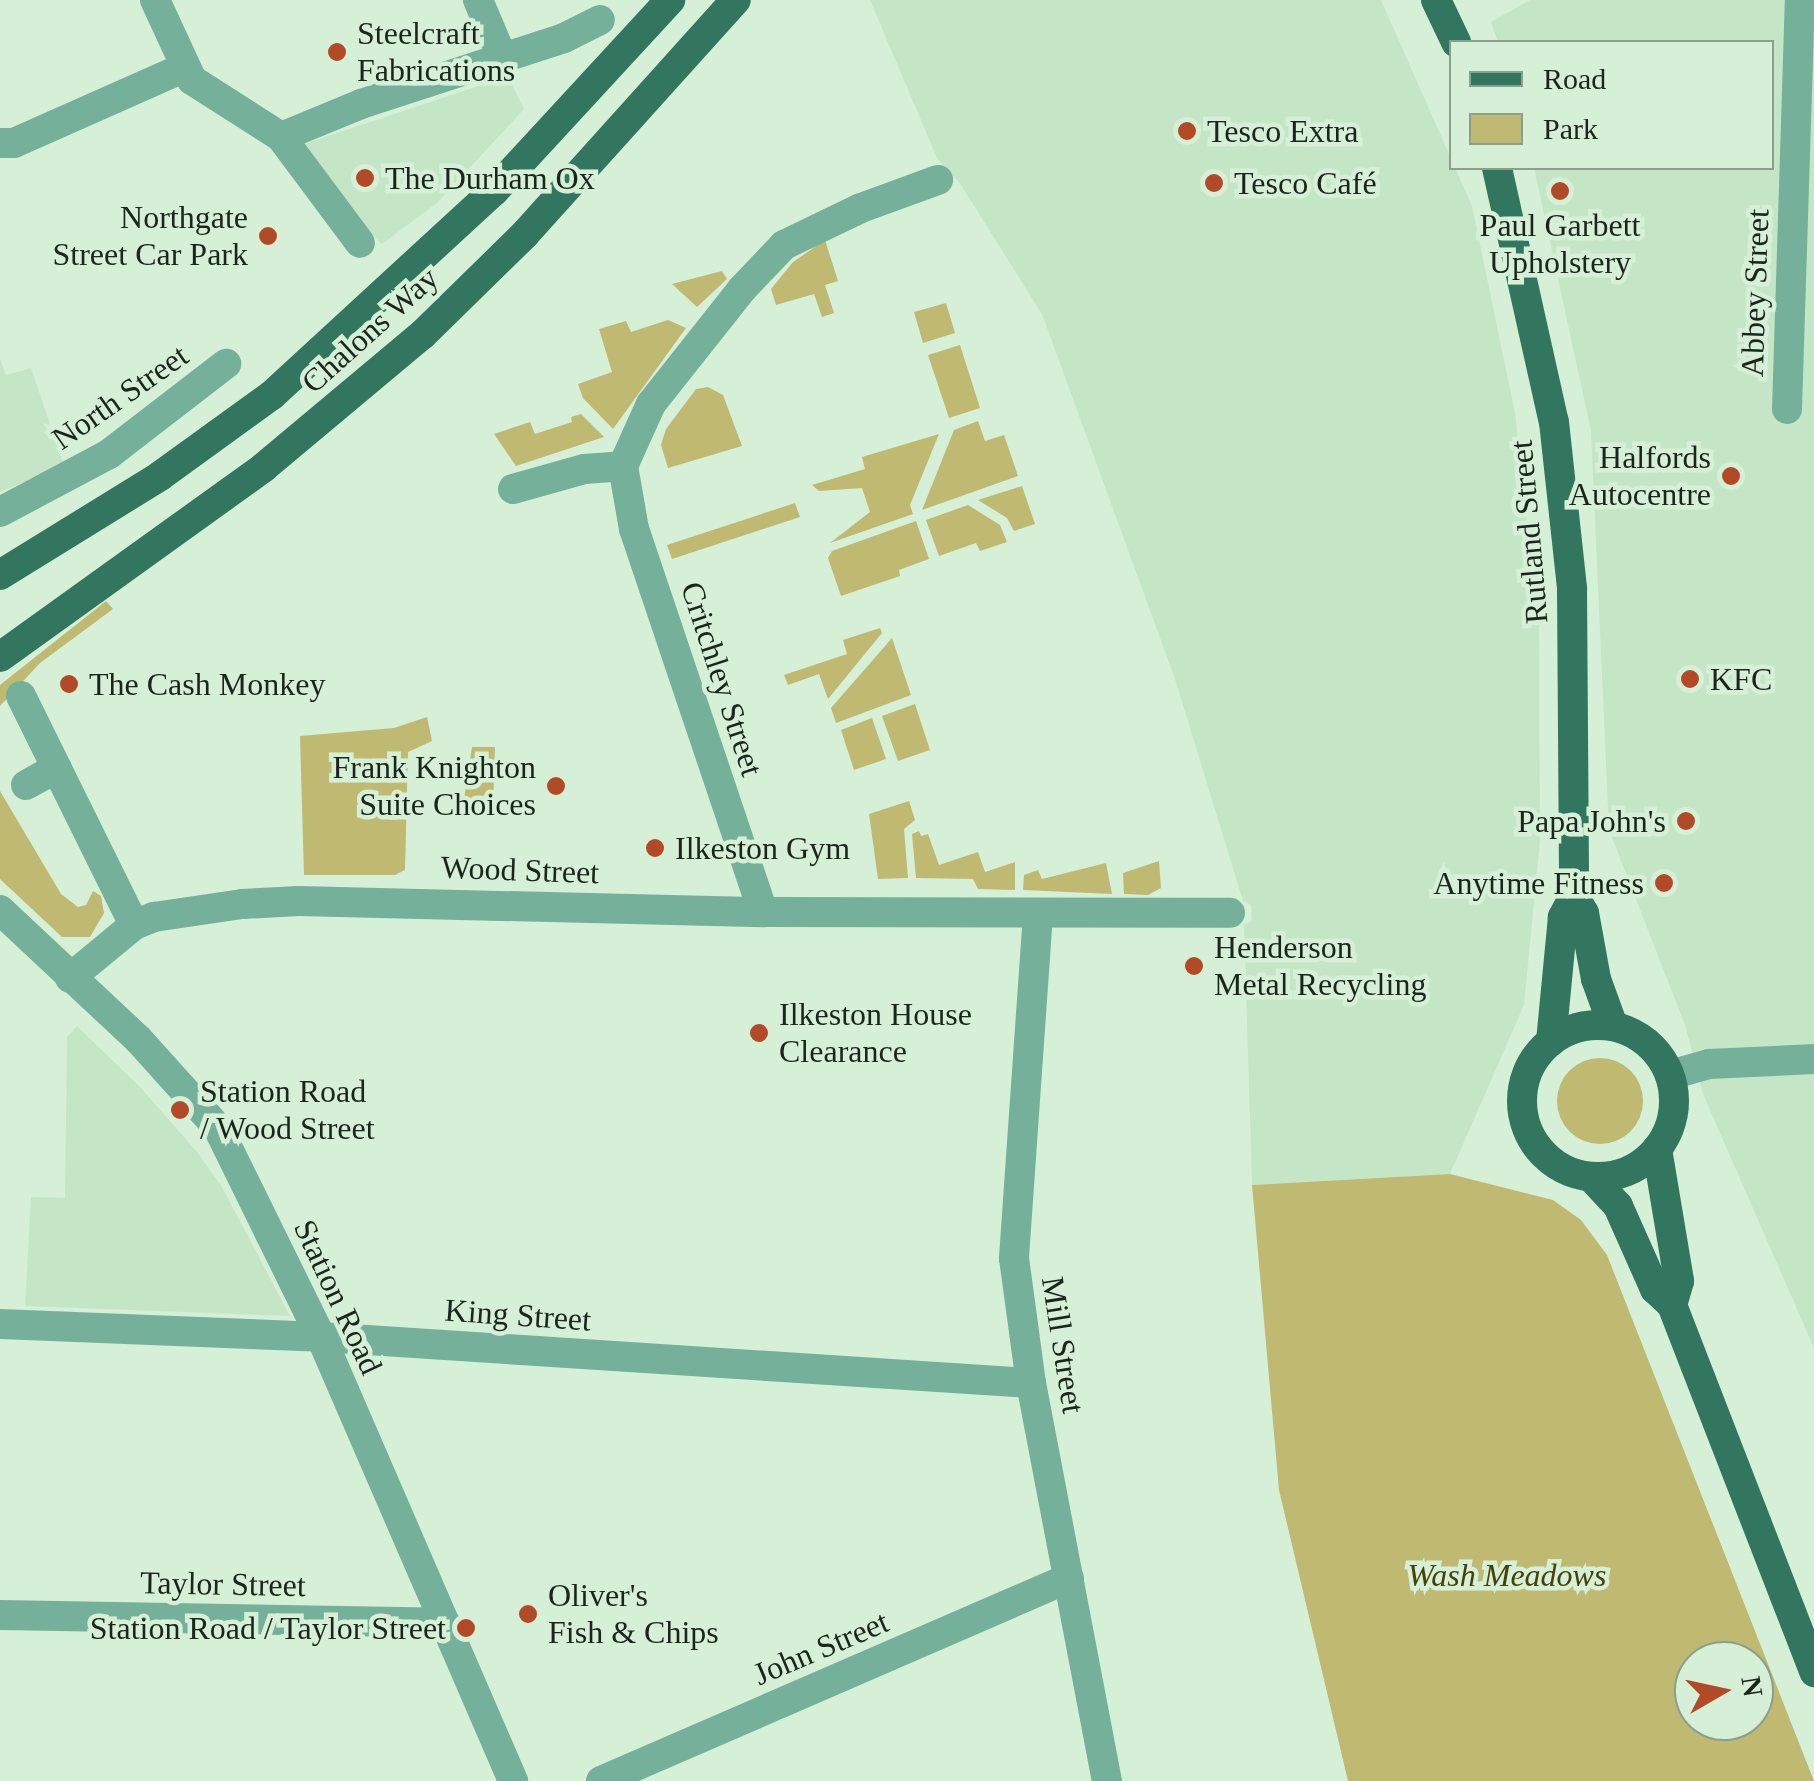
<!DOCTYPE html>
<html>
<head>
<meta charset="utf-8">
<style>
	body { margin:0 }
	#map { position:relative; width:1814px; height:1781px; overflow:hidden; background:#d5f0d7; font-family:Georgia,serif }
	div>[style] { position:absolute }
	.built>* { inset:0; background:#c4e6c7 }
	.green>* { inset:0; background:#bfb972 }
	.round { border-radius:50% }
	.minor>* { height:30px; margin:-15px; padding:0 15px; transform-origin:15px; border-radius:15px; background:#75b09a }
	.major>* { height:30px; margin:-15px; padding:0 15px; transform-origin:15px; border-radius:15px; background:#327660 }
	.major>.ring { margin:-15px; padding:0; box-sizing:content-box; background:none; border:30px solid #327660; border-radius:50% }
	.dots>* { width:28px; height:28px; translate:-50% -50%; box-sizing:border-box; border:5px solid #d5f0d7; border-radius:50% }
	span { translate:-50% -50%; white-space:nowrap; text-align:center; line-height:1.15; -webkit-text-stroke:9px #d5f0d7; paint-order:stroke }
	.poi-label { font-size:32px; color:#1b251c }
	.left { translate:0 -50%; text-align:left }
	.right { translate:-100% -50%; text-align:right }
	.street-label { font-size:32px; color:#1b251c }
	.park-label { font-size:32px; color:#464106; font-style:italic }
	.legend { position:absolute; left:1449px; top:40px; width:325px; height:130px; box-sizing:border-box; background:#d5f0d7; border:2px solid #8b9f8c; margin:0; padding:12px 18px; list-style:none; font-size:30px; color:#1b251c }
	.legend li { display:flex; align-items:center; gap:20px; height:50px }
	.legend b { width:50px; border:2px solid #8b9f8c }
	.north { position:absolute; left:1674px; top:1641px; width:100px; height:100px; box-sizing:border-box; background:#d5f0d7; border:2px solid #8b9f8c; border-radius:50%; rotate:81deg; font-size:28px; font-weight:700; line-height:40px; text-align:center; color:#1b251c }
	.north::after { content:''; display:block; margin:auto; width:35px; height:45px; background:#b24a27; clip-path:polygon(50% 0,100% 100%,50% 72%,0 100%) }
</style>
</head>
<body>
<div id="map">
	<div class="built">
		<i style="clip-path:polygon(870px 0,1381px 0,1472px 206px,1515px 413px,1539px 629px,1540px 841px,1524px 1005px,1450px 1174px,1252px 1185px,1244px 925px,1252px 921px,1251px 905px,1243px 901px,1175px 679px,1042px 314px,959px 182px,937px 158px)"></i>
		<i style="clip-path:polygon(1530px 0,1814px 0,1814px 1348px,1703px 1094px,1685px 1025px,1609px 830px,1591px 431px,1534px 168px,1772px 168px,1772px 42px,1498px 42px,1491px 22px)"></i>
		<i style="clip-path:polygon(508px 76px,524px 109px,437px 203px,382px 244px,361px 225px,304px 144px)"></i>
		<i style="clip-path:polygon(0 359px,6px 375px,31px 368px,64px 465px,0 492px)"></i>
		<i style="clip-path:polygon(77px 1026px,140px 1087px,198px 1153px,222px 1187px,290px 1316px,25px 1306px,31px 1197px,65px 1198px,67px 1037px)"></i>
	</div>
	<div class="green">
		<i style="clip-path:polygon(825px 240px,838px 281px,825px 285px,834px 313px,822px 317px,814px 294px,776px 305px,771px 289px,793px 262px)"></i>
		<i style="clip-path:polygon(722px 271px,727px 279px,697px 307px,672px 284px)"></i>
		<i style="clip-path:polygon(946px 303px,955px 333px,923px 343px,914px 312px)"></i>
		<i style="clip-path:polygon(668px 320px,686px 328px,613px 429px,583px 398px,578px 384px,612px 372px,599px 329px,626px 321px,631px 332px)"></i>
		<i style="clip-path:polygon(960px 345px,980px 408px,949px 418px,928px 355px)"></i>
		<i style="clip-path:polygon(708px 387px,723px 395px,742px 446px,668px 468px,661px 445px,666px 429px,696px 389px)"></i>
		<i style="clip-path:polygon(581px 414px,604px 437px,516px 466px,494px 434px,530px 422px,535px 434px,572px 422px,571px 417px)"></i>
		<i style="clip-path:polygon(978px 421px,985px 441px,1004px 435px,1018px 476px,922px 510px,954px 430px)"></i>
		<i style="clip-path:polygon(939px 434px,910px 505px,913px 514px,830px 543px,870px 512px,862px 488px,819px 491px,812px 485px,865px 469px,862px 457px)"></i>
		<i style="clip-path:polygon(1022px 486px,1035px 524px,1014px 531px,1007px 518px,978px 500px)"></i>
		<i style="clip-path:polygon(795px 503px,800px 517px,672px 559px,667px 545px)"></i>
		<i style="clip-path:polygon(968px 505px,1000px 525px,1007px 542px,980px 551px,976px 543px,939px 556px,926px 520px)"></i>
		<i style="clip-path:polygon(916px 521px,929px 559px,899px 570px,900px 576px,841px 596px,828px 558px,832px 551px)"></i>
		<i style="clip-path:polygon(106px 601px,113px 609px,40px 663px,0 706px,0 685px)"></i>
		<i style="clip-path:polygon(880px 628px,882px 633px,828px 699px,819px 674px,788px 685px,784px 675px,847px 654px,843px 640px)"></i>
		<i style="clip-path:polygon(892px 638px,911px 695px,836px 723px,831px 708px)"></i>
		<i style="clip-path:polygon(915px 704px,930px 750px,898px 761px,882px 716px)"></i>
		<i style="clip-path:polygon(427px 717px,432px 741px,408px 752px,405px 870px,395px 875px,304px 875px,300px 736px,394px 728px)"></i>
		<i style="clip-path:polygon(872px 718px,886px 759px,854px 770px,841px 730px)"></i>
		<i style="clip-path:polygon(472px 747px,495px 747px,493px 808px,463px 806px)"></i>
		<i style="clip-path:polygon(0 791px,61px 894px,78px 907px,86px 905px,93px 891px,101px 896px,104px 913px,90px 937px,62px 937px,0 879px)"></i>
		<i style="clip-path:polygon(909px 801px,915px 820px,904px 829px,908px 878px,878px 879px,869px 814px)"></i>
		<i style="clip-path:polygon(919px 831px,921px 836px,928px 834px,939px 865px,978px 852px,985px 872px,1015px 862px,1015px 890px,978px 889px,973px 879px,916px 878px,912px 834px)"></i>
		<i style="clip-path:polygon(1159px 861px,1161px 888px,1148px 895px,1124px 894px,1123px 873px)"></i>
		<i style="clip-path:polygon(1106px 863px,1112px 894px,1023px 890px,1024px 875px,1038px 870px,1042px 879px)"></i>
		<i class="round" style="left:1557px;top:1058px;width:86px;height:86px"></i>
		<i style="clip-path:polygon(evenodd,1450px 1174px,1553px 1200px,1581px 1220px,1607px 1255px,1814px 1781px,1348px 1781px,1279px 1490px,1252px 1185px,1450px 1174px,1694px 1661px,1754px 1661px,1754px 1721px,1694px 1721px,1694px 1661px)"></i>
	</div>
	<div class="minor">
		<i style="left:155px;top:0;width:88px;rotate:65.2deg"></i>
		<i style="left:192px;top:80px;width:106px;rotate:32.6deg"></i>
		<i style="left:281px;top:137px;width:132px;rotate:53.3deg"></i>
		<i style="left:478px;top:0;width:64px;rotate:67deg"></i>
		<i style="left:281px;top:137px;width:87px;rotate:-22.4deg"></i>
		<i style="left:361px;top:104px;width:213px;rotate:-18deg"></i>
		<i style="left:564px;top:38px;width:40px;rotate:-26.6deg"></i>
		<i style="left:0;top:143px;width:14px"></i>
		<i style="left:14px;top:143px;width:185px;rotate:-23.9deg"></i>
		<i style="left:1787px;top:409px;width:409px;rotate:-88.2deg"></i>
		<i style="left:513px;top:489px;width:74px;rotate:-15.7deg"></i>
		<i style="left:584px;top:469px;width:39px;rotate:-4deg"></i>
		<i style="left:0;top:512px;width:123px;rotate:-28deg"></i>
		<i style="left:109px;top:454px;width:148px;rotate:-37.6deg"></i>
		<i style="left:21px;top:696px;width:255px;rotate:63.7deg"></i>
		<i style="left:26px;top:785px;width:35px;rotate:-29deg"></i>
		<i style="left:0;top:910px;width:189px;rotate:43.1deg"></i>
		<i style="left:138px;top:1039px;width:120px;rotate:48deg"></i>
		<i style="left:218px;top:1128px;width:233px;rotate:63.8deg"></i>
		<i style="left:321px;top:1337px;width:484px;rotate:66.6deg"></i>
		<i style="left:763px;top:912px;width:404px;rotate:-108.6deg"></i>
		<i style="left:634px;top:529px;width:64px;rotate:-99.9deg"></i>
		<i style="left:623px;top:466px;width:68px;rotate:-65.7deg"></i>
		<i style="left:651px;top:404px;width:147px;rotate:-51.6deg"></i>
		<i style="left:742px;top:289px;width:61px;rotate:-46.3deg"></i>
		<i style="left:784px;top:245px;width:85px;rotate:-25.7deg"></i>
		<i style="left:861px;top:208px;width:82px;rotate:-20deg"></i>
		<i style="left:1038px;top:914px;width:345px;rotate:94deg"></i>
		<i style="left:1014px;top:1258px;width:126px;rotate:82.3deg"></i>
		<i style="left:1031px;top:1383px;width:405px;rotate:79.2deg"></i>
		<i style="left:70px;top:978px;width:83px;rotate:-39.6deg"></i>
		<i style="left:134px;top:925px;width:22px;rotate:-22deg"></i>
		<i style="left:154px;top:917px;width:89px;rotate:-8.4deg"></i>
		<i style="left:242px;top:904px;width:57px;rotate:-3deg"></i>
		<i style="left:299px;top:901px;width:464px;rotate:1.4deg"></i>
		<i style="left:763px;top:912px;width:467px;rotate:0.1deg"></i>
		<i style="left:1670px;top:1075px;width:41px;rotate:-15.8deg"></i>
		<i style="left:1709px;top:1064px;width:105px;rotate:-2.7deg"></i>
		<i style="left:0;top:1324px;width:321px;rotate:2.3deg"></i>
		<i style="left:321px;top:1337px;width:711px;rotate:3.71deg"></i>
		<i style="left:0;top:1615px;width:445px;rotate:1deg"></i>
		<i style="left:601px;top:1781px;width:510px;rotate:-23.45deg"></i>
	</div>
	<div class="major">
		<i style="left:1436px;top:0;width:47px;rotate:64.5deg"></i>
		<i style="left:1497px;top:168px;width:260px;rotate:77.4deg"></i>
		<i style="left:1554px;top:422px;width:168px;rotate:83.8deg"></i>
		<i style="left:1572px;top:589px;width:307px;rotate:89.6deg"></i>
		<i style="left:1574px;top:896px;width:24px;rotate:118deg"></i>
		<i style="left:1563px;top:917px;width:125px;rotate:95.5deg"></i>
		<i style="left:0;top:575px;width:188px;rotate:-31.7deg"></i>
		<i style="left:160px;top:476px;width:138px;rotate:-35.9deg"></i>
		<i style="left:272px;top:395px;width:301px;rotate:-42.6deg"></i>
		<i style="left:494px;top:191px;width:260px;rotate:-47.3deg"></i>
		<i style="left:0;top:657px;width:325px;rotate:-35.7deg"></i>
		<i style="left:264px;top:467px;width:206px;rotate:-39.9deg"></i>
		<i style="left:422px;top:335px;width:144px;rotate:-44.4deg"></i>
		<i style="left:525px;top:234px;width:315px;rotate:-48deg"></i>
		<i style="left:1574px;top:896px;width:20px;rotate:60deg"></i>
		<i style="left:1584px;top:913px;width:67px;rotate:79.7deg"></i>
		<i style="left:1596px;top:979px;width:50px;rotate:70.1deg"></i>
		<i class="ring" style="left:1522px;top:1025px;width:122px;height:122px"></i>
		<i style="left:1657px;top:1149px;width:134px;rotate:80.5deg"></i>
		<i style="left:1679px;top:1281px;width:25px;rotate:106deg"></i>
		<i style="left:1592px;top:1178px;width:38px;rotate:47deg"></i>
		<i style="left:1618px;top:1206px;width:91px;rotate:66deg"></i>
		<i style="left:1655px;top:1289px;width:23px;rotate:43deg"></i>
		<i style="left:1672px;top:1305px;width:394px;rotate:68.8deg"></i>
	</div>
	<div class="dots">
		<i style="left:337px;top:52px;background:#b24a27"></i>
		<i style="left:1187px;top:131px;background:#b24a27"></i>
		<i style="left:365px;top:178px;background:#b24a27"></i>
		<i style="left:1214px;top:183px;background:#b24a27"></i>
		<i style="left:1560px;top:191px;background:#b24a27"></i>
		<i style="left:268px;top:236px;background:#b24a27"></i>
		<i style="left:1731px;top:476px;background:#b24a27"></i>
		<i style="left:1690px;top:679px;background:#b24a27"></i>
		<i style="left:69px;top:684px;background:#b24a27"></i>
		<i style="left:556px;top:786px;background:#b24a27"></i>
		<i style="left:1686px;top:821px;background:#b24a27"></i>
		<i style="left:655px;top:848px;background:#b24a27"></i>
		<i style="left:1664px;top:883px;background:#b24a27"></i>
		<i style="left:1194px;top:966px;background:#b24a27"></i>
		<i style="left:759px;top:1033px;background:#b24a27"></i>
		<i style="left:180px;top:1110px;background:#b24a27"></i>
		<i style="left:528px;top:1614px;background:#b24a27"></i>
		<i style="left:466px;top:1628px;background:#b24a27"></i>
	</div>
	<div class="poi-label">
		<span class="left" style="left:357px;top:52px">Steelcraft<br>Fabrications</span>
		<span class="left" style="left:1207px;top:131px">Tesco Extra</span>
		<span class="left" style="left:385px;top:178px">The Durham Ox</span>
		<span class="left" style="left:1234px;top:183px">Tesco Café</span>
		<span class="right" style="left:248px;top:236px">Northgate<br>Street Car Park</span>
		<span style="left:1560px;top:244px">Paul Garbett<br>Upholstery</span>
		<span class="right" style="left:1711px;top:476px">Halfords<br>Autocentre</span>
		<span class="left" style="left:1710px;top:679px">KFC</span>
		<span class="left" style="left:89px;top:684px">The Cash Monkey</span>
		<span class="right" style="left:536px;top:786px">Frank Knighton<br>Suite Choices</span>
		<span class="right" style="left:1666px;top:821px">Papa John's</span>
		<span class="left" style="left:675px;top:848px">Ilkeston Gym</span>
		<span class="right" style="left:1644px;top:883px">Anytime Fitness</span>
		<span class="left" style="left:1214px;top:966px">Henderson<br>Metal Recycling</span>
		<span class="left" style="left:779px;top:1033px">Ilkeston House<br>Clearance</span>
		<span class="left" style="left:200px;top:1110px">Station Road<br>/ Wood Street</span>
		<span class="left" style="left:548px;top:1614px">Oliver's<br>Fish &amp; Chips</span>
		<span class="right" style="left:446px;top:1628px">Station Road / Taylor Street</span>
	</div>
	<div class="street-label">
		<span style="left:1755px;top:293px;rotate:-88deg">Abbey Street</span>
		<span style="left:370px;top:330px;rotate:-42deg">Chalons Way</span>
		<span style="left:120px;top:397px;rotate:-35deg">North Street</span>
		<span style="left:1529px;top:532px;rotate:-95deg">Rutland Street</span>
		<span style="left:722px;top:679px;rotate:72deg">Critchley Street</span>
		<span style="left:520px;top:870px;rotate:2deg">Wood Street</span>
		<span style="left:338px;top:1297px;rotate:65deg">Station Road</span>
		<span style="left:518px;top:1315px;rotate:4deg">King Street</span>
		<span style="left:1063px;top:1345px;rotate:81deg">Mill Street</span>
		<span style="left:223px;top:1584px;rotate:1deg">Taylor Street</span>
		<span style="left:821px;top:1648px;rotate:-23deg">John Street</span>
	</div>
	<div class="park-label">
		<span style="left:1507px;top:1575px">Wash Meadows</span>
	</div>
	<ul class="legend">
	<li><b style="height:12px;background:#327660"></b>Road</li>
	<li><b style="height:28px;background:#bfb972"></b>Park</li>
	</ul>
	<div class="north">N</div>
</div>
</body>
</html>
